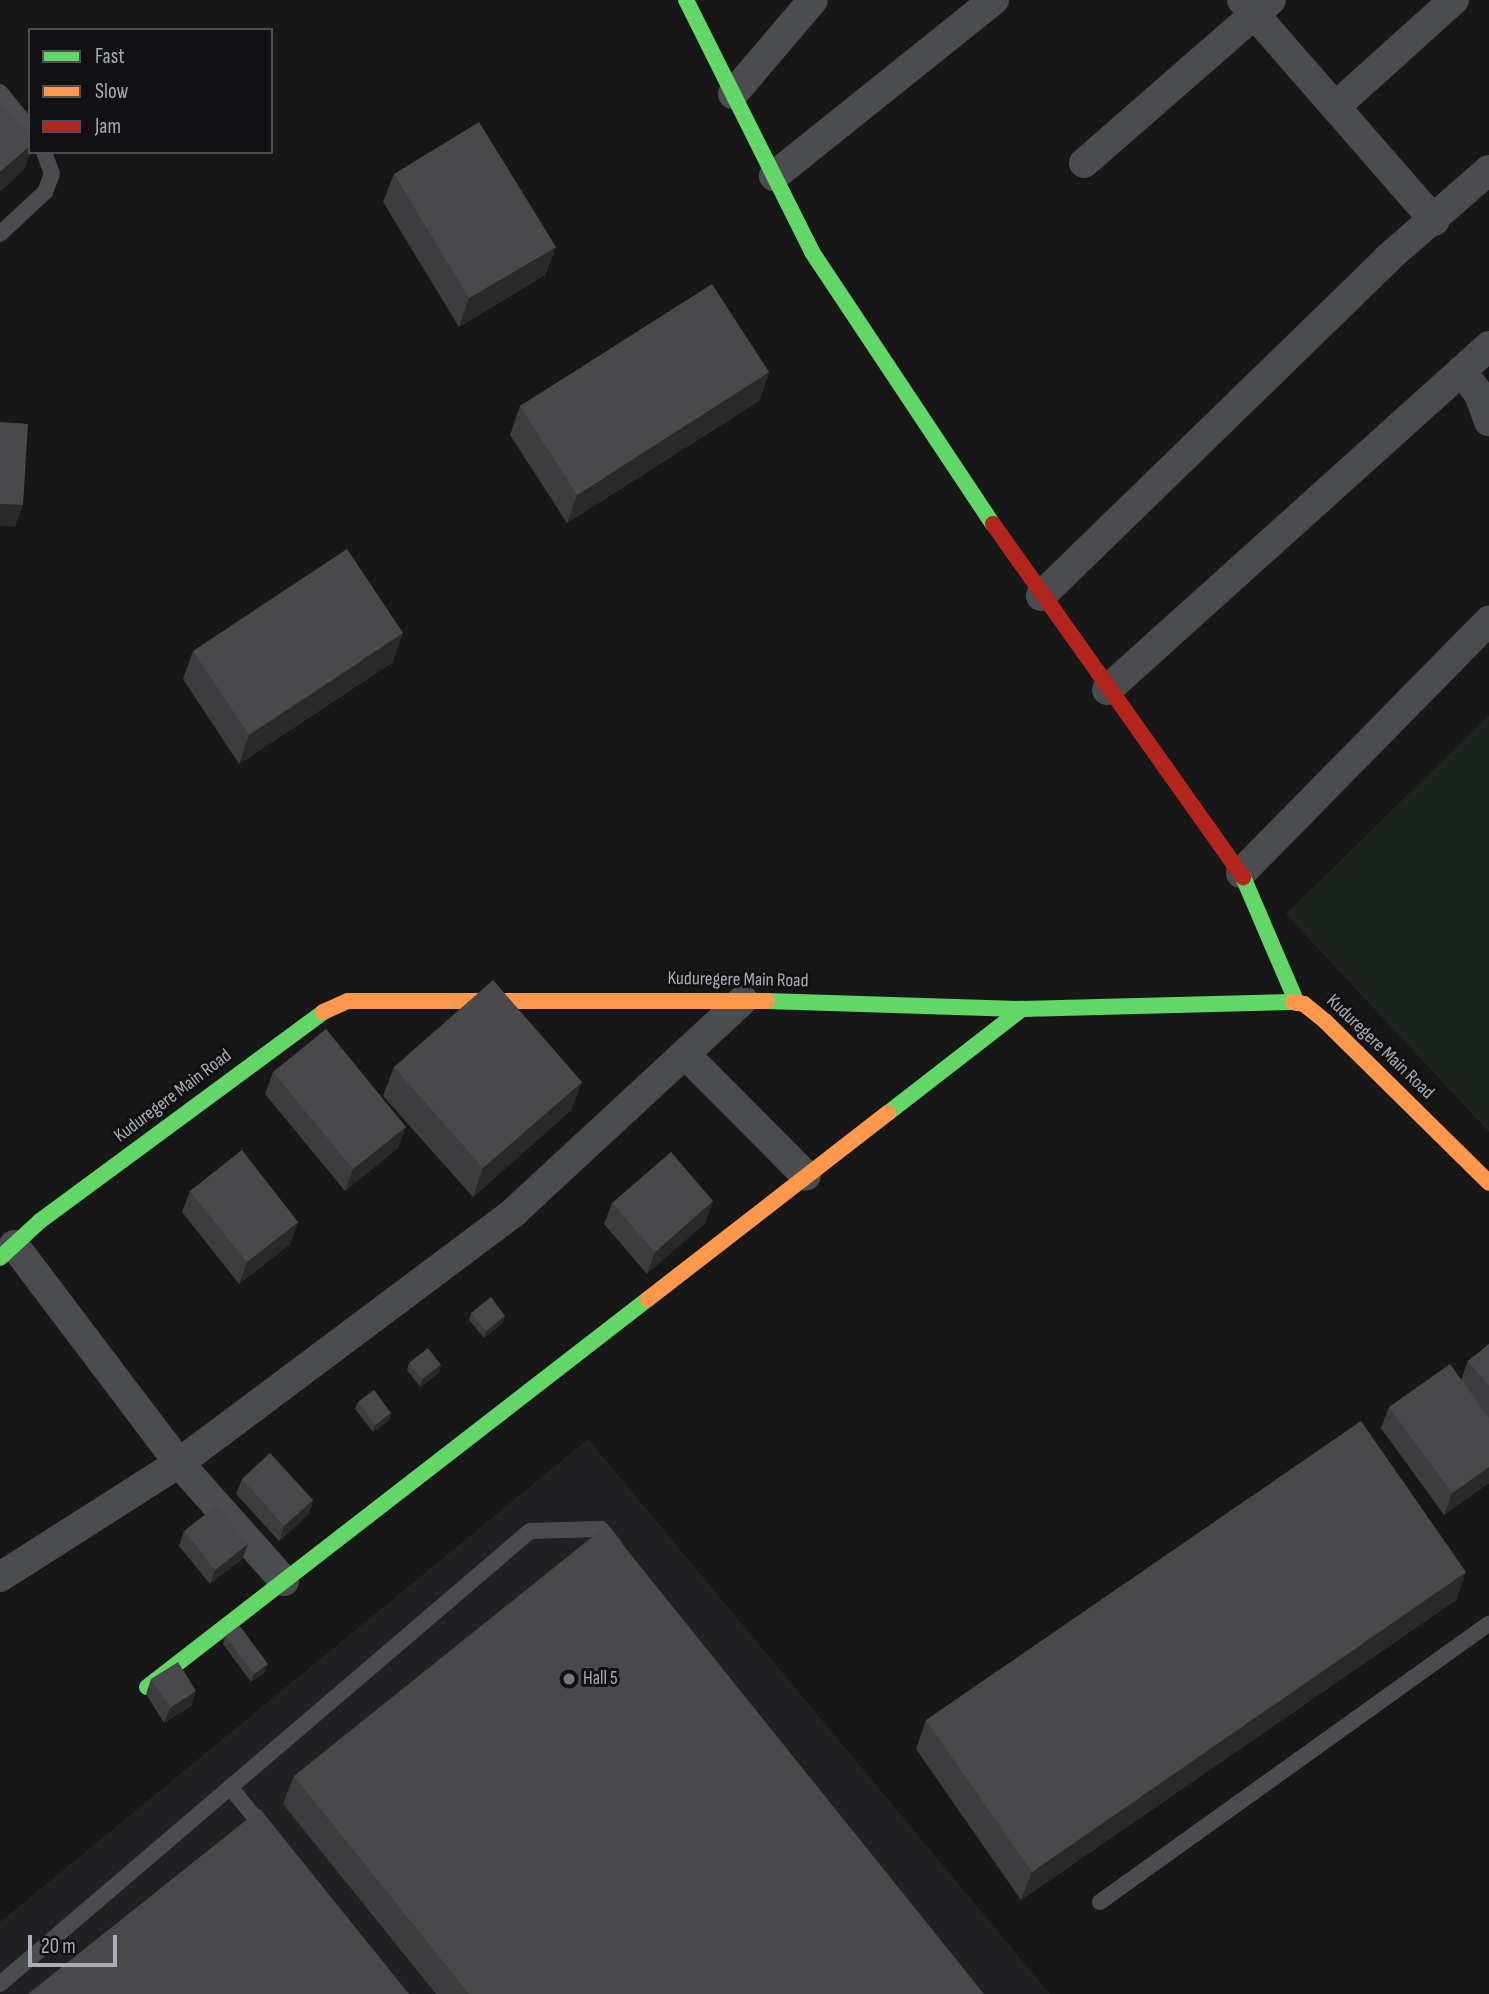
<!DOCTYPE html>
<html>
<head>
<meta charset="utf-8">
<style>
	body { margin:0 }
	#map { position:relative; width:1489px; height:1994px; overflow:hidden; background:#171717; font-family:"Sofia Sans Condensed",sans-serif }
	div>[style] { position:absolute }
	.built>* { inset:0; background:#212123 }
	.green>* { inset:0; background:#1d241e }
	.lane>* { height:16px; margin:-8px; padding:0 8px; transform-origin:8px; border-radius:8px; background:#4b4c50 }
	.street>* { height:30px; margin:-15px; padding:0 15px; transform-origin:15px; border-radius:15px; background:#4b4c50 }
	.fast>* { height:16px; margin:-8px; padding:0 8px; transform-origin:8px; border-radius:8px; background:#63d668 }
	.slow>* { height:16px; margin:-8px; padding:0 8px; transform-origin:8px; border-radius:8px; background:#ff974d }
	.jam>* { height:16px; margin:-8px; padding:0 8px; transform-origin:8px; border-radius:8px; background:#b3261e }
	.wall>* { inset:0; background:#3d3d3f }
	.shaded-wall>* { inset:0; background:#29292a }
	.building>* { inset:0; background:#49494c }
	.dots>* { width:19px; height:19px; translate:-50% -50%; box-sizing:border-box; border:4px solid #111113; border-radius:50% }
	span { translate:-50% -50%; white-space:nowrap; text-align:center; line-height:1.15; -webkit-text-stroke:6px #111113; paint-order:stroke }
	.street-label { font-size:19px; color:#a8adb8 }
	.poi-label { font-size:19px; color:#a8adb8 }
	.left { translate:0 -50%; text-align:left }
	.legend { position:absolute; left:28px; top:28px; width:245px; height:126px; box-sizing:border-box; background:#111113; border:2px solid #4d4f55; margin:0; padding:9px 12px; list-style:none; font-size:21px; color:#a8adb8 }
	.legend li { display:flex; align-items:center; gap:14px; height:35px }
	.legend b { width:35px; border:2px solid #4d4f55 }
	.scale { position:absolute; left:28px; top:1935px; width:89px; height:32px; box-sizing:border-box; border:4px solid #a8adb8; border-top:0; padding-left:9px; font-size:21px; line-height:24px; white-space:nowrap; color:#a8adb8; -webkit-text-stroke:5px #111113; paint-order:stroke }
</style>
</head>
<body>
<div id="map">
	<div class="built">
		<i style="clip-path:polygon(588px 1439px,1050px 1994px,0 1994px,0 1922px)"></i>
	</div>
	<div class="green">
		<i style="clip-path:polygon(1489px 715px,1489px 1132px,1286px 914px)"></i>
	</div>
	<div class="lane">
		<i style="left:0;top:92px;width:48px;rotate:51deg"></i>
		<i style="left:0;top:234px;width:62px;rotate:-43deg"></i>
		<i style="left:45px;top:192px;width:19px;rotate:-69deg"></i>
		<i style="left:52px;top:174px;width:23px;rotate:-110deg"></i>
		<i style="left:230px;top:1787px;width:57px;rotate:50.7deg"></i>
		<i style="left:1100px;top:1902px;width:478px;rotate:-35.6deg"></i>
		<i style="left:0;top:1984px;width:697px;rotate:-40.52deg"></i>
		<i style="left:530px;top:1531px;width:71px;rotate:-1.6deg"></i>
		<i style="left:601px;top:1529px;width:21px;rotate:51deg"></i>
	</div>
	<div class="street">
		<i style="left:1242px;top:0;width:293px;rotate:48.9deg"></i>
		<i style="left:733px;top:94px;width:123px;rotate:-49.6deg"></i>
		<i style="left:1335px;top:107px;width:160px;rotate:-42deg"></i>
		<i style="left:1084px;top:163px;width:248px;rotate:-41.1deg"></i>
		<i style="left:774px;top:176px;width:282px;rotate:-38.7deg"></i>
		<i style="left:1461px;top:371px;width:29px;rotate:52deg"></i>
		<i style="left:1479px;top:394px;width:29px;rotate:70deg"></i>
		<i style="left:1041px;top:596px;width:484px;rotate:-44.2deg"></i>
		<i style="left:1388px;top:258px;width:134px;rotate:-41.1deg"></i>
		<i style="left:1107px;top:690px;width:514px;rotate:-42deg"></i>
		<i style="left:1241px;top:873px;width:354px;rotate:-45.5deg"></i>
		<i style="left:686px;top:1055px;width:170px;rotate:45.2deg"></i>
		<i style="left:14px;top:1245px;width:273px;rotate:52.9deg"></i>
		<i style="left:179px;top:1463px;width:158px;rotate:48.3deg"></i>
		<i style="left:0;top:1577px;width:212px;rotate:-32.5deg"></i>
		<i style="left:179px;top:1463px;width:419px;rotate:-36.8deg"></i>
		<i style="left:514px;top:1212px;width:312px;rotate:-42.8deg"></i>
	</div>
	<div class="fast">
		<i style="left:686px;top:0;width:282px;rotate:63.4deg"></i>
		<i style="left:812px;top:252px;width:327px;rotate:56.4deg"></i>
		<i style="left:1243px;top:877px;width:137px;rotate:66.8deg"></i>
		<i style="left:767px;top:1001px;width:255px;rotate:1.8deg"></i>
		<i style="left:1022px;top:1009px;width:271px;rotate:-1.5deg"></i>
		<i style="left:888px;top:1113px;width:170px;rotate:-37.8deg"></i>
		<i style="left:0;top:1258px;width:54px;rotate:-42.8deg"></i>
		<i style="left:40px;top:1221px;width:352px;rotate:-36.4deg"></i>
		<i style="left:147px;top:1687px;width:634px;rotate:-37.76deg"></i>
	</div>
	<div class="slow">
		<i style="left:1293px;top:1002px;width:11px;rotate:10deg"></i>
		<i style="left:1304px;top:1004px;width:28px;rotate:39deg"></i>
		<i style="left:1326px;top:1022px;width:229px;rotate:44.6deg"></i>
		<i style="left:323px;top:1012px;width:27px;rotate:-24deg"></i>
		<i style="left:348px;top:1001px;width:419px"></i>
		<i style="left:648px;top:1299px;width:304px;rotate:-37.8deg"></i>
	</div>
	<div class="jam">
		<i style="left:993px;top:524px;width:433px;rotate:54.7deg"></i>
	</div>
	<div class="wall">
		<i style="clip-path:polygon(394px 174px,556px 247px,545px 275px,459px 327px,383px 202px)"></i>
		<i style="clip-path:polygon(769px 372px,759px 401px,567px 523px,510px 435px,520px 406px)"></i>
		<i style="clip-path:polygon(193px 651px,393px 662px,239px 764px,183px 679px)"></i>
		<i style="clip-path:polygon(394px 1067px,582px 1082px,571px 1110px,473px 1197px,383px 1096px)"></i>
		<i style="clip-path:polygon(273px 1072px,398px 1148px,345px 1191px,265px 1094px)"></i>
		<i style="clip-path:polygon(190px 1191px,298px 1222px,290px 1244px,239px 1284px,182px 1212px)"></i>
		<i style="clip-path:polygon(713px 1201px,705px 1223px,647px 1274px,604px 1224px,612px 1203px)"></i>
		<i style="clip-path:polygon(471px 1313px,505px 1316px,502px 1323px,484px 1338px,469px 1320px)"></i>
		<i style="clip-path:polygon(1489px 1344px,1489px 1483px,1444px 1515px,1381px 1428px,1389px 1407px,1461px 1380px,1468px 1361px)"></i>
		<i style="clip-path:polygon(409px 1363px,439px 1373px,420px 1387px,407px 1370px)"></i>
		<i style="clip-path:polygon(358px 1402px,391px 1413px,389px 1420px,373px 1432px,355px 1409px)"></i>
		<i style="clip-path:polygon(242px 1479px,313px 1500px,308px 1515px,279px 1541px,236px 1494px)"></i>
		<i style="clip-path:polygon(184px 1531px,243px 1558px,210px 1584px,179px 1546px)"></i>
		<i style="clip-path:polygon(1466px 1572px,1456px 1600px,1021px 1900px,916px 1749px,926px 1720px)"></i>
		<i style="clip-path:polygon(225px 1636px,265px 1672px,251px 1682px,223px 1644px)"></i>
		<i style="clip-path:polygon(151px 1679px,191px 1706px,164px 1723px,146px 1694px)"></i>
		<i style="clip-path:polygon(294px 1776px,984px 1994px,436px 1994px,283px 1804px)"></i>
	</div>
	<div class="shaded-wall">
		<i style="clip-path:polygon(30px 146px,31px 152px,24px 170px,0 192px,0 172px)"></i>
		<i style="clip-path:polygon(556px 247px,545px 275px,459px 327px,469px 298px)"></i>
		<i style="clip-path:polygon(769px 372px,759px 401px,567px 523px,577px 495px)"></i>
		<i style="clip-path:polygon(0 504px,23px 505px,15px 527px,0 526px)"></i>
		<i style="clip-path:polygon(403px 633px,393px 662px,239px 764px,249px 735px)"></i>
		<i style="clip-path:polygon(582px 1082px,571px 1110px,473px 1197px,483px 1168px)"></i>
		<i style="clip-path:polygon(406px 1127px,398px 1148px,345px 1191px,353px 1169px)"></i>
		<i style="clip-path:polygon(713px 1201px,705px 1223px,647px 1274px,655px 1252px)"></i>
		<i style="clip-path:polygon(298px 1222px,290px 1244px,239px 1284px,247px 1262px)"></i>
		<i style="clip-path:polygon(505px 1316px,502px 1323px,484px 1338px,486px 1331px)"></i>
		<i style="clip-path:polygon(441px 1365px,439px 1373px,420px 1387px,422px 1379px)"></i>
		<i style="clip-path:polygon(391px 1413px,389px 1420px,373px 1432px,375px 1425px)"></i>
		<i style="clip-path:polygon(1489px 1467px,1489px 1483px,1444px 1515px,1452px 1493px)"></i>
		<i style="clip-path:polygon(313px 1500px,308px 1515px,279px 1541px,284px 1526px)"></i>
		<i style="clip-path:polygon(248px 1544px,243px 1558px,210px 1584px,215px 1570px)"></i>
		<i style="clip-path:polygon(1466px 1572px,1456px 1600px,1021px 1900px,1032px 1872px)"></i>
		<i style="clip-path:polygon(268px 1664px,265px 1672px,251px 1682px,254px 1674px)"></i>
		<i style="clip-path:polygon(196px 1691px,191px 1706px,164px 1723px,170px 1708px)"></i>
	</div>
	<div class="building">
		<i style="clip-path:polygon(0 103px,30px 136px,30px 146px,0 172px)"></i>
		<i style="clip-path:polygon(479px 122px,556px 247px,469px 298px,394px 174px)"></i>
		<i style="clip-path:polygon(712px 284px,769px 372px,577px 495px,520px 406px)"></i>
		<i style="clip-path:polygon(0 422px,28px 424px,23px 505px,0 504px)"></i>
		<i style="clip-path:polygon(347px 549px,403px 633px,249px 735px,193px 651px)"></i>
		<i style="clip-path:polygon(493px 980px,582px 1082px,483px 1168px,394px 1067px)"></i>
		<i style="clip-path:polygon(326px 1029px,406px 1127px,353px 1169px,273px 1072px)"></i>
		<i style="clip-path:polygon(242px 1150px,298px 1222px,247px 1262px,190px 1191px)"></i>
		<i style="clip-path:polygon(671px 1152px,713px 1201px,655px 1252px,612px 1203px)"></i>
		<i style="clip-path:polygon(491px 1297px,505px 1316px,486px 1331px,471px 1313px)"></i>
		<i style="clip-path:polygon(1489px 1344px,1489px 1386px,1468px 1361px)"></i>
		<i style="clip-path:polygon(428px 1348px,441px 1365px,422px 1379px,409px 1363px)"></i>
		<i style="clip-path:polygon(1450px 1364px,1489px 1418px,1489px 1467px,1452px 1493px,1389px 1407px)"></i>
		<i style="clip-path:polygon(374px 1390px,391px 1413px,375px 1425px,358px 1402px)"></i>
		<i style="clip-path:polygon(1361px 1421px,1466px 1572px,1032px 1872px,926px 1720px)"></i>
		<i style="clip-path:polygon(270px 1453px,313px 1500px,284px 1526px,242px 1479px)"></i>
		<i style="clip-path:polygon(217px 1505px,248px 1544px,215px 1570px,184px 1531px)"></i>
		<i style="clip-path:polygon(607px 1525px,984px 1994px,469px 1994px,294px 1776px)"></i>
		<i style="clip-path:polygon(240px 1626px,268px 1664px,254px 1674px,225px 1636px)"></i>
		<i style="clip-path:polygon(178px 1662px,196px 1691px,170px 1708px,151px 1679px)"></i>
		<i style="clip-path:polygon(260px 1809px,409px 1994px,28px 1994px)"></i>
	</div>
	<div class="dots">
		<i style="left:569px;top:1679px;background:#757880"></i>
	</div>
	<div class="street-label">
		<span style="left:738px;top:980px;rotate:1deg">Kuduregere Main Road</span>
		<span style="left:1380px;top:1047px;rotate:44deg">Kuduregere Main Road</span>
		<span style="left:173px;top:1096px;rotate:-37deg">Kuduregere Main Road</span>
	</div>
	<div class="poi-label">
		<span class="left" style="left:583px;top:1679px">Hall 5</span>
	</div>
	<ul class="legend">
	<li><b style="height:9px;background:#63d668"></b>Fast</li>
	<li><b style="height:9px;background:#ff974d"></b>Slow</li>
	<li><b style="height:9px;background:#b3261e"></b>Jam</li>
	</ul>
	<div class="scale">20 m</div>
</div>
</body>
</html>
